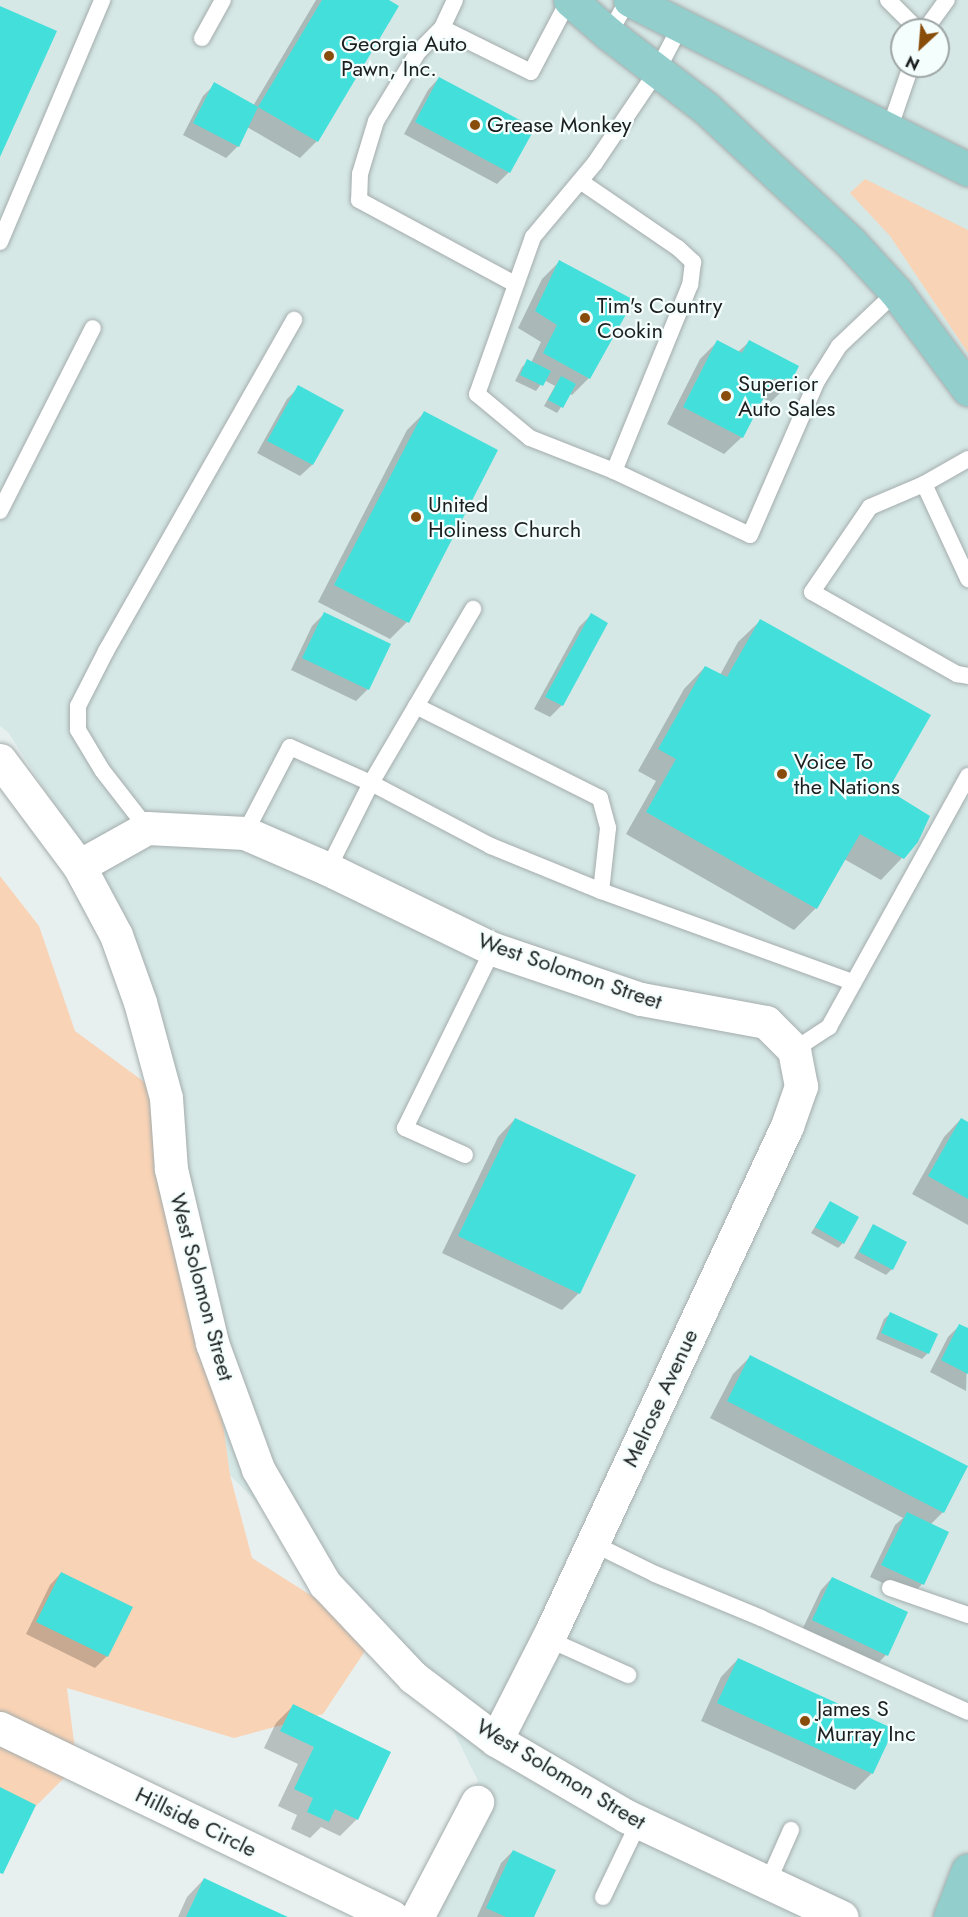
<!DOCTYPE html>
<html>
<head>
<meta charset="utf-8">
<style>
	body { margin:0 }
	#map { position:relative; width:968px; height:1917px; overflow:hidden; background:#e7f0ef; font-family:Jost,sans-serif }
	div>[style] { position:absolute }
	.built>* { inset:0; background:#d5e8e6 }
	.green>* { inset:0; background:#f9d3b5 }
	.shadow>* { inset:0; background:#0003 }
	.building>* { inset:0; background:#43e0db }
	.roads { filter:drop-shadow(0 0 2px #a4acac) drop-shadow(0 0 2px #a4acac) }
	.lane>* { height:16px; margin:-8px; padding:0 8px; transform-origin:8px; border-radius:8px; background:#fff }
	.street>* { height:33px; margin:-16.5px; padding:0 16.5px; transform-origin:16.5px; border-radius:16.5px; background:#fff }
	.primary>* { height:33px; margin:-16.5px; padding:0 16.5px; transform-origin:16.5px; border-radius:16.5px; background:#91cecc }
	.dots>* { width:16px; height:16px; translate:-50% -50%; box-sizing:border-box; border:3px solid #f4fefd; border-radius:50% }
	span { translate:-50% -50%; white-space:nowrap; text-align:center; line-height:1.15; -webkit-text-stroke:4.5px #f4fefd; paint-order:stroke }
	.poi-label { font-size:22px; color:#1c1f1f }
	.left { translate:0 -50%; text-align:left }
	.street-label { font-size:22px; color:#1c1f1f }
	.north { position:absolute; left:890px; top:18px; width:60px; height:60px; box-sizing:border-box; background:#f4fefd; border:2px solid #9ea5a4; border-radius:50%; rotate:206deg; font-size:16px; font-weight:700; line-height:24px; text-align:center; color:#1c1f1f }
	.north::after { content:''; display:block; margin:auto; width:21px; height:27px; background:#894d0b; clip-path:polygon(50% 0,100% 100%,50% 72%,0 100%) }
</style>
</head>
<body>
<div id="map">
	<div class="built">
		<i style="clip-path:polygon(evenodd,0 0,968px 0,968px 1917px,412px 1917px,478px 1781px,425px 1673px,230px 1475px,180px 1164px,122px 910px,8px 732px,0 726px,0 0,902px 30px,938px 30px,938px 66px,902px 66px,902px 30px)"></i>
	</div>
	<div class="green">
		<i style="clip-path:polygon(865px 179px,968px 230px,968px 353px,890px 236px,850px 193px)"></i>
		<i style="clip-path:polygon(0 876px,39px 926px,75px 1031px,166px 1098px,212px 1343px,230px 1475px,252px 1558px,375px 1636px,323px 1714px,234px 1738px,67px 1688px,77px 1765px,0 1842px)"></i>
	</div>
	<div class="shadow">
		<i style="clip-path:polygon(316px 0,386px 0,317px 141px,300px 158px,247px 127px,238px 146px,226px 158px,183px 135px,203px 96px,215px 84px,253px 106px)"></i>
		<i style="clip-path:polygon(439px 78px,509px 172px,497px 184px,404px 134px,428px 90px)"></i>
		<i style="clip-path:polygon(559px 262px,589px 378px,572px 395px,570px 394px,557px 413px,544px 406px,555px 386px,544px 380px,536px 391px,515px 381px,522px 367px,528px 361px,531px 363px,541px 342px,518px 328px,542px 279px)"></i>
		<i style="clip-path:polygon(717px 342px,738px 352px,749px 342px,788px 385px,771px 402px,762px 398px,742px 437px,724px 454px,667px 424px,700px 359px)"></i>
		<i style="clip-path:polygon(299px 387px,342px 411px,312px 465px,300px 476px,257px 453px,287px 399px)"></i>
		<i style="clip-path:polygon(424px 413px,407px 622px,390px 639px,318px 602px,407px 430px)"></i>
		<i style="clip-path:polygon(324px 614px,368px 689px,356px 701px,291px 670px,312px 626px)"></i>
		<i style="clip-path:polygon(591px 615px,606px 623px,562px 705px,550px 717px,534px 709px,579px 627px)"></i>
		<i style="clip-path:polygon(760px 621px,902px 858px,881px 880px,844px 859px,816px 908px,794px 930px,626px 834px,656px 781px,638px 771px,684px 689px,705px 667px,720px 675px,738px 642px)"></i>
		<i style="clip-path:polygon(515px 1119px,579px 1293px,562px 1310px,442px 1253px,498px 1137px)"></i>
		<i style="clip-path:polygon(961px 1119px,968px 1123px,968px 1225px,912px 1194px,944px 1137px)"></i>
		<i style="clip-path:polygon(830px 1203px,843px 1243px,838px 1248px,811px 1233px)"></i>
		<i style="clip-path:polygon(873px 1225px,892px 1269px,886px 1275px,854px 1258px)"></i>
		<i style="clip-path:polygon(890px 1314px,928px 1353px,922px 1359px,876px 1339px,884px 1319px)"></i>
		<i style="clip-path:polygon(960px 1325px,968px 1330px,966px 1391px,930px 1372px,948px 1337px)"></i>
		<i style="clip-path:polygon(750px 1357px,943px 1512px,930px 1525px,947px 1533px,922px 1584px,911px 1596px,870px 1577px,895px 1525px,903px 1518px,710px 1418px,733px 1374px)"></i>
		<i style="clip-path:polygon(61px 1573px,107px 1656px,95px 1668px,26px 1634px,50px 1585px)"></i>
		<i style="clip-path:polygon(832px 1578px,886px 1655px,874px 1667px,801px 1632px,821px 1590px)"></i>
		<i style="clip-path:polygon(738px 1659px,872px 1773px,855px 1790px,701px 1721px,721px 1677px)"></i>
		<i style="clip-path:polygon(293px 1706px,357px 1819px,340px 1836px,321px 1827px,310px 1838px,291px 1829px,297px 1815px,278px 1806px,298px 1764px,264px 1748px,276px 1723px)"></i>
		<i style="clip-path:polygon(513px 1851px,532px 1917px,477px 1917px,501px 1863px)"></i>
		<i style="clip-path:polygon(204px 1879px,285px 1917px,178px 1917px,187px 1897px)"></i>
	</div>
	<div class="building">
		<i style="clip-path:polygon(322px 0,389px 0,399px 6px,318px 142px,258px 107px)"></i>
		<i style="clip-path:polygon(0 6px,57px 31px,0 157px)"></i>
		<i style="clip-path:polygon(439px 77px,535px 128px,510px 173px,415px 122px)"></i>
		<i style="clip-path:polygon(214px 82px,258px 107px,239px 147px,193px 123px)"></i>
		<i style="clip-path:polygon(559px 260px,634px 300px,590px 379px,543px 353px,557px 325px,535px 311px)"></i>
		<i style="clip-path:polygon(717px 340px,742px 353px,749px 340px,799px 366px,789px 386px,774px 378px,743px 438px,683px 407px)"></i>
		<i style="clip-path:polygon(527px 359px,551px 371px,543px 386px,520px 375px)"></i>
		<i style="clip-path:polygon(561px 376px,576px 384px,563px 408px,548px 400px)"></i>
		<i style="clip-path:polygon(298px 385px,344px 410px,313px 465px,267px 441px)"></i>
		<i style="clip-path:polygon(424px 411px,498px 450px,409px 623px,334px 585px)"></i>
		<i style="clip-path:polygon(324px 612px,391px 644px,369px 690px,302px 658px)"></i>
		<i style="clip-path:polygon(591px 613px,608px 623px,563px 706px,545px 697px)"></i>
		<i style="clip-path:polygon(760px 619px,931px 715px,888px 790px,930px 816px,918px 842px,904px 859px,860px 834px,817px 909px,646px 812px,676px 759px,658px 749px,705px 666px,727px 677px)"></i>
		<i style="clip-path:polygon(515px 1118px,636px 1175px,580px 1294px,458px 1236px)"></i>
		<i style="clip-path:polygon(961px 1118px,968px 1122px,968px 1199px,928px 1176px)"></i>
		<i style="clip-path:polygon(830px 1201px,859px 1217px,844px 1244px,815px 1227px)"></i>
		<i style="clip-path:polygon(873px 1224px,907px 1242px,893px 1270px,859px 1252px)"></i>
		<i style="clip-path:polygon(890px 1312px,938px 1334px,929px 1354px,881px 1333px)"></i>
		<i style="clip-path:polygon(959px 1324px,968px 1328px,968px 1374px,941px 1360px)"></i>
		<i style="clip-path:polygon(750px 1355px,968px 1466px,944px 1513px,727px 1401px)"></i>
		<i style="clip-path:polygon(907px 1512px,949px 1532px,924px 1585px,881px 1565px)"></i>
		<i style="clip-path:polygon(61px 1572px,133px 1607px,108px 1657px,36px 1622px)"></i>
		<i style="clip-path:polygon(832px 1577px,908px 1612px,888px 1656px,812px 1620px)"></i>
		<i style="clip-path:polygon(738px 1658px,894px 1729px,873px 1774px,717px 1703px)"></i>
		<i style="clip-path:polygon(293px 1704px,391px 1752px,358px 1820px,335px 1809px,329px 1822px,307px 1812px,313px 1798px,294px 1789px,314px 1747px,280px 1731px)"></i>
		<i style="clip-path:polygon(0 1787px,36px 1805px,3px 1874px,0 1873px)"></i>
		<i style="clip-path:polygon(513px 1850px,556px 1870px,534px 1917px,506px 1917px,486px 1908px)"></i>
		<i style="clip-path:polygon(204px 1878px,251px 1900px,288px 1917px,186px 1917px)"></i>
	</div>
	<div class="roads">
		<div class="lane">
			<i style="left:455px;top:0;width:31px;rotate:115deg"></i>
			<i style="left:442px;top:28px;width:34px;rotate:135deg"></i>
			<i style="left:418px;top:52px;width:81px;rotate:121.3deg"></i>
			<i style="left:376px;top:121px;width:55px;rotate:106.8deg"></i>
			<i style="left:360px;top:174px;width:26px;rotate:92deg"></i>
			<i style="left:359px;top:200px;width:177px;rotate:28.3deg"></i>
			<i style="left:888px;top:0;width:42px;rotate:45deg"></i>
			<i style="left:681px;top:25px;width:52px;rotate:117.6deg"></i>
			<i style="left:657px;top:71px;width:111px;rotate:124deg"></i>
			<i style="left:595px;top:163px;width:97px;rotate:130deg"></i>
			<i style="left:533px;top:237px;width:167px;rotate:109.6deg"></i>
			<i style="left:477px;top:394px;width:69px;rotate:39.7deg"></i>
			<i style="left:530px;top:438px;width:90px;rotate:21.4deg"></i>
			<i style="left:614px;top:471px;width:150px;rotate:25.2deg"></i>
			<i style="left:750px;top:535px;width:168px;rotate:-66.5deg"></i>
			<i style="left:817px;top:381px;width:41px;rotate:-57.8deg"></i>
			<i style="left:839px;top:346px;width:79px;rotate:-43.5deg"></i>
			<i style="left:442px;top:28px;width:99px;rotate:26.3deg"></i>
			<i style="left:531px;top:72px;width:81px;rotate:-62.2deg"></i>
			<i style="left:925px;top:30px;width:37px;rotate:-54deg"></i>
			<i style="left:609px;top:34px;width:39px;rotate:-61deg"></i>
			<i style="left:202px;top:38px;width:43px;rotate:-61.1deg"></i>
			<i style="left:889px;top:130px;width:68px;rotate:-71deg"></i>
			<i style="left:580px;top:181px;width:119px;rotate:34.4deg"></i>
			<i style="left:678px;top:248px;width:21px;rotate:43deg"></i>
			<i style="left:693px;top:262px;width:23px;rotate:97deg"></i>
			<i style="left:690px;top:285px;width:201px;rotate:112.2deg"></i>
			<i style="left:0;top:242px;width:263px;rotate:-67.1deg"></i>
			<i style="left:968px;top:459px;width:51px;rotate:150.4deg"></i>
			<i style="left:924px;top:484px;width:59px;rotate:156.9deg"></i>
			<i style="left:870px;top:507px;width:103px;rotate:124.3deg"></i>
			<i style="left:812px;top:592px;width:167px;rotate:29.5deg"></i>
			<i style="left:957px;top:674px;width:11px;rotate:10deg"></i>
			<i style="left:924px;top:484px;width:105px;rotate:65.1deg"></i>
			<i style="left:0;top:511px;width:205px;rotate:-63.1deg"></i>
			<i style="left:416px;top:706px;width:206px;rotate:26.6deg"></i>
			<i style="left:600px;top:798px;width:31px;rotate:75deg"></i>
			<i style="left:608px;top:828px;width:63px;rotate:96.3deg"></i>
			<i style="left:147px;top:828px;width:73px;rotate:-127.8deg"></i>
			<i style="left:102px;top:770px;width:47px;rotate:-121deg"></i>
			<i style="left:78px;top:730px;width:24px;rotate:-90deg"></i>
			<i style="left:78px;top:706px;width:62px;rotate:-63deg"></i>
			<i style="left:106px;top:651px;width:381px;rotate:-60.4deg"></i>
			<i style="left:245px;top:833px;width:97px;rotate:-62.4deg"></i>
			<i style="left:290px;top:747px;width:89px;rotate:24deg"></i>
			<i style="left:371px;top:783px;width:136px;rotate:27.7deg"></i>
			<i style="left:491px;top:846px;width:119px;rotate:22.2deg"></i>
			<i style="left:601px;top:891px;width:268px;rotate:19.9deg"></i>
			<i style="left:328px;top:869px;width:96px;rotate:-63.4deg"></i>
			<i style="left:371px;top:783px;width:202px;rotate:-59.6deg"></i>
			<i style="left:794px;top:1050px;width:42px;rotate:-33.3deg"></i>
			<i style="left:829px;top:1027px;width:287px;rotate:-61deg"></i>
			<i style="left:465px;top:1155px;width:66px;rotate:-155.8deg"></i>
			<i style="left:405px;top:1128px;width:199px;rotate:-63.8deg"></i>
			<i style="left:592px;top:1543px;width:70px;rotate:26.2deg"></i>
			<i style="left:655px;top:1574px;width:115px;rotate:22.5deg"></i>
			<i style="left:761px;top:1618px;width:227px;rotate:24.4deg"></i>
			<i style="left:890px;top:1588px;width:83px;rotate:19.1deg"></i>
			<i style="left:548px;top:1639px;width:88px;rotate:24.2deg"></i>
			<i style="left:768px;top:1882px;width:57px;rotate:-66.1deg"></i>
			<i style="left:603px;top:1897px;width:83px;rotate:-64.4deg"></i>
		</div>
		<div class="street">
			<i style="left:0;top:760px;width:132px;rotate:53.3deg"></i>
			<i style="left:79px;top:866px;width:78px;rotate:61.8deg"></i>
			<i style="left:116px;top:935px;width:71px;rotate:70.3deg"></i>
			<i style="left:140px;top:1002px;width:99px;rotate:74.8deg"></i>
			<i style="left:166px;top:1098px;width:71px;rotate:86deg"></i>
			<i style="left:171px;top:1169px;width:179px;rotate:76.7deg"></i>
			<i style="left:212px;top:1343px;width:134px;rotate:69.9deg"></i>
			<i style="left:258px;top:1469px;width:133px;rotate:59.8deg"></i>
			<i style="left:325px;top:1584px;width:128px;rotate:46.6deg"></i>
			<i style="left:413px;top:1677px;width:104px;rotate:37.2deg"></i>
			<i style="left:496px;top:1740px;width:151px;rotate:30.3deg"></i>
			<i style="left:626px;top:1816px;width:238px;rotate:25.1deg"></i>
			<i style="left:79px;top:866px;width:78px;rotate:-29.2deg"></i>
			<i style="left:147px;top:828px;width:98px;rotate:2.9deg"></i>
			<i style="left:245px;top:833px;width:90px;rotate:23.4deg"></i>
			<i style="left:328px;top:869px;width:183px;rotate:25.9deg"></i>
			<i style="left:493px;top:949px;width:156px;rotate:18.7deg"></i>
			<i style="left:641px;top:999px;width:127px;rotate:10.4deg"></i>
			<i style="left:766px;top:1022px;width:40px;rotate:45deg"></i>
			<i style="left:794px;top:1050px;width:37px;rotate:79deg"></i>
			<i style="left:801px;top:1086px;width:42px;rotate:109.3deg"></i>
			<i style="left:787px;top:1126px;width:558px;rotate:115deg"></i>
			<i style="left:551px;top:1632px;width:121px;rotate:117deg"></i>
			<i style="left:0;top:1728px;width:435px;rotate:25.7deg"></i>
			<i style="left:417px;top:1917px;width:130px;rotate:-62.4deg"></i>
		</div>
		<div class="primary">
			<i style="left:570px;top:0;width:52px;rotate:41.1deg"></i>
			<i style="left:609px;top:34px;width:123px;rotate:37.4deg"></i>
			<i style="left:707px;top:109px;width:197px;rotate:42.9deg"></i>
			<i style="left:851px;top:243px;width:67px;rotate:47.4deg"></i>
			<i style="left:896px;top:292px;width:121px;rotate:53.4deg"></i>
			<i style="left:630px;top:0;width:378px;rotate:26.6deg"></i>
			<i style="left:950px;top:1917px;width:50px;rotate:-69deg"></i>
		</div>
	</div>
	<div class="dots">
		<i style="left:329px;top:56px;background:#894d0b"></i>
		<i style="left:475px;top:125px;background:#894d0b"></i>
		<i style="left:585px;top:318px;background:#894d0b"></i>
		<i style="left:726px;top:396px;background:#894d0b"></i>
		<i style="left:416px;top:517px;background:#894d0b"></i>
		<i style="left:782px;top:774px;background:#894d0b"></i>
		<i style="left:805px;top:1721px;background:#894d0b"></i>
	</div>
	<div class="poi-label">
		<span class="left" style="left:341px;top:56px">Georgia Auto<br>Pawn, Inc.</span>
		<span class="left" style="left:487px;top:125px">Grease Monkey</span>
		<span class="left" style="left:597px;top:318px">Tim's Country<br>Cookin</span>
		<span class="left" style="left:738px;top:396px">Superior<br>Auto Sales</span>
		<span class="left" style="left:428px;top:517px">United<br>Holiness Church</span>
		<span class="left" style="left:794px;top:774px">Voice To<br>the Nations</span>
		<span class="left" style="left:817px;top:1721px">James S<br>Murray Inc</span>
	</div>
	<div class="street-label">
		<span style="left:570px;top:971px;rotate:19deg">West Solomon Street</span>
		<span style="left:202px;top:1287px;rotate:75deg">West Solomon Street</span>
		<span style="left:660px;top:1398px;rotate:-65deg">Melrose Avenue</span>
		<span style="left:561px;top:1774px;rotate:31deg">West Solomon Street</span>
		<span style="left:196px;top:1822px;rotate:26deg">Hillside Circle</span>
	</div>
	<div class="north">N</div>
</div>
</body>
</html>
